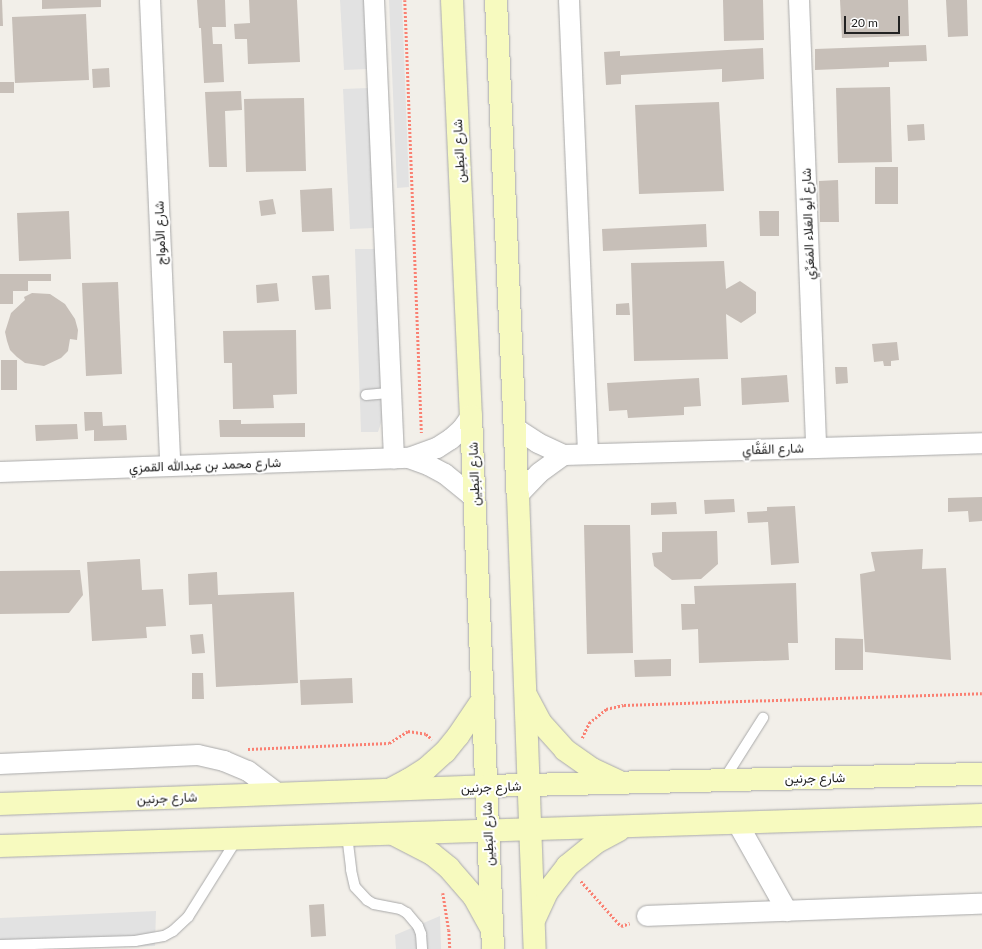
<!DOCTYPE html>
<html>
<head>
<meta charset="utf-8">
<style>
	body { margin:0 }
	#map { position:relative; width:982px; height:949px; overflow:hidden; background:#f2efe9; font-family:Lato,Vazirmatn,sans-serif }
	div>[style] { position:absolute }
	.parking>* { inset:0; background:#e2e2e2 }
	.building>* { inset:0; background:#c7bfb8 }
	.path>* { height:2.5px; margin-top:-1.25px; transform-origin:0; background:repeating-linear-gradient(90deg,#fa8072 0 2px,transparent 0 4px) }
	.roads { filter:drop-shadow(0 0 1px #a9a9a9) drop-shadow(0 0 1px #a9a9a9) }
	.lane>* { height:10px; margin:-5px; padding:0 5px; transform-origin:5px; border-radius:5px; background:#fff }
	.street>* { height:20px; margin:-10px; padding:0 10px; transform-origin:10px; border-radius:10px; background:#fff }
	.secondary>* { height:22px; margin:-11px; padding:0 11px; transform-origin:11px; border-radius:11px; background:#f7fabf }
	span { translate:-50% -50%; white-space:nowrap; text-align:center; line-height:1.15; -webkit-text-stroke:4px #fff; paint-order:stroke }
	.street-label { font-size:13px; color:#222 }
	.scale { position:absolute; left:844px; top:16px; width:56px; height:18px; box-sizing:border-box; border:2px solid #222; border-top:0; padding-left:5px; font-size:12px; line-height:14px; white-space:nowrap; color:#222; -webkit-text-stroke:3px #fff; paint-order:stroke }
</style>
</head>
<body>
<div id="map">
	<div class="parking">
		<i style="clip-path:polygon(340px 0,365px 0,368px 69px,344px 70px)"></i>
		<i style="clip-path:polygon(389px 0,402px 0,409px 187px,397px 188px)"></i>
		<i style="clip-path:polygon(368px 88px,374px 228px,350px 229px,343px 89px)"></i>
		<i style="clip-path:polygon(355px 249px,375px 249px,382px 420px,378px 432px,361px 432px)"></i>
		<i style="clip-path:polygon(156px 911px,155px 946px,0 949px,0 918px)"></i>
		<i style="clip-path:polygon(440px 916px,441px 949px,396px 949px,395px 935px)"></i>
	</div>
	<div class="building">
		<i style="clip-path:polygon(0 0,2px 0,3px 26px,0 26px)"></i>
		<i style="clip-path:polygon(42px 0,101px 0,101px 7px,42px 9px)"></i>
		<i style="clip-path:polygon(197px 0,225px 0,226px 27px,212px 27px,213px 44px,222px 44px,224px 82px,204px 83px,201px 28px,199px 28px)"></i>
		<i style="clip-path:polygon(249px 0,297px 0,300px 62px,248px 64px,247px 39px,235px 39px,234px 24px,250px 23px)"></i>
		<i style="clip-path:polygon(723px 0,763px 0,764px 40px,724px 41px)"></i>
		<i style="clip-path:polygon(840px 0,908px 0,909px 36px,842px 38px)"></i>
		<i style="clip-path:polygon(946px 0,967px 0,968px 36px,948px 37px)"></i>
		<i style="clip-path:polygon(86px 14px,89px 80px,15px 83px,12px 17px)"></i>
		<i style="clip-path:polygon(926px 45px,927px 61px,889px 62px,889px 67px,815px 70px,815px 49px)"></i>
		<i style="clip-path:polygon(763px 48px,764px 79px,722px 82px,722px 69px,621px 75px,621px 84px,606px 85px,604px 52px,620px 51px,620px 56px)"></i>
		<i style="clip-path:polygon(109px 68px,110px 87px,93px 88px,92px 69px)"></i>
		<i style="clip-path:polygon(0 82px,14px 82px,14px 93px,0 93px)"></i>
		<i style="clip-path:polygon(890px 87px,892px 162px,838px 163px,836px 88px)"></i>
		<i style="clip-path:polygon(241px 91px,242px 110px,225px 111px,227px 167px,209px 167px,205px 92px)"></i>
		<i style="clip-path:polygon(304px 98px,306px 171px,246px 172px,244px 99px)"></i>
		<i style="clip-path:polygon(719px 102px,724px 191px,639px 194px,635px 105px)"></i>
		<i style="clip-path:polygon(924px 124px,925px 140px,908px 141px,907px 125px)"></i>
		<i style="clip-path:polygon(875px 167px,898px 167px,898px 204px,875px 204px)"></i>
		<i style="clip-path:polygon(838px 180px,839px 222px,820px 222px,819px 181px)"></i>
		<i style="clip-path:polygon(332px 188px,334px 231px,302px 232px,300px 190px)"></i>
		<i style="clip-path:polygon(273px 199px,276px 214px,261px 216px,259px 201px)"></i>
		<i style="clip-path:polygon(69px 211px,71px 259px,19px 261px,17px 213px)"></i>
		<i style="clip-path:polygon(759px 211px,779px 211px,779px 236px,760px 236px)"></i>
		<i style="clip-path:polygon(706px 224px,707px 247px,603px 251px,602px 229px)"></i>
		<i style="clip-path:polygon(724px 261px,726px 289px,740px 281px,756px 292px,756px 313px,741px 323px,726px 314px,728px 359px,634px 361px,631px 263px)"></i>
		<i style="clip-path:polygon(0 274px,51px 274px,51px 281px,28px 281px,28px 291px,13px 291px,13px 304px,0 304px)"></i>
		<i style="clip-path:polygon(329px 275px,331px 309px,315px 310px,312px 276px)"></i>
		<i style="clip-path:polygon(118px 282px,122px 374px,86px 376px,82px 283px)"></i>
		<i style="clip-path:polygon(277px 283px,279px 301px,257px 303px,256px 285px)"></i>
		<i style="clip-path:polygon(32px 293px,50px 294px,65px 304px,75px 319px,78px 330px,77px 340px,70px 339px,68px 351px,61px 358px,44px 366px,25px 363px,17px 357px,10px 350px,7px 341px,5px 332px,11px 313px,25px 300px,24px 297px)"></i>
		<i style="clip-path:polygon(629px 303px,630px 315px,616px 315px,616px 304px)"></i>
		<i style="clip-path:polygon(296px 330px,297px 394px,273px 395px,274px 408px,233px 409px,232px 363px,224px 363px,223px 331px)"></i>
		<i style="clip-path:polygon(897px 342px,899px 360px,891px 361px,891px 366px,884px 366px,883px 361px,874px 362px,872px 344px)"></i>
		<i style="clip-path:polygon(1px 360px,17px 360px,17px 390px,1px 390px)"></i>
		<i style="clip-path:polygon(835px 367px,847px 367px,848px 383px,836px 384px)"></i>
		<i style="clip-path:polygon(787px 375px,789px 402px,742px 405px,741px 378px)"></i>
		<i style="clip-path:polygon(699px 378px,701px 406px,684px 407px,684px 415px,628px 418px,627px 410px,609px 411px,607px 383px)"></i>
		<i style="clip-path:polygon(84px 412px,102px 412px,103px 426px,126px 425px,127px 440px,94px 441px,94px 430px,85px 431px)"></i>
		<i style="clip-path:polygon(219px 420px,241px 420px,241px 424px,305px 423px,305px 437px,220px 437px)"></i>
		<i style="clip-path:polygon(77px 424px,78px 439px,36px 441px,35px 425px)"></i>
		<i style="clip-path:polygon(982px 497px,982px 521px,969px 522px,968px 511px,948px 512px,948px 498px)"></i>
		<i style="clip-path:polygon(734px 499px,735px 512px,705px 514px,704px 500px)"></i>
		<i style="clip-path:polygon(676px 502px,677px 514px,651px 515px,651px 503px)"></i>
		<i style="clip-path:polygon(795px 506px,799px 563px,771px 565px,768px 522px,748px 523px,747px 512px,767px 511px,767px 507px)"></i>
		<i style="clip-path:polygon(584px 525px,630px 525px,633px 653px,587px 654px)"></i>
		<i style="clip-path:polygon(717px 531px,718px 564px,701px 579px,672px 580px,654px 566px,652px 553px,662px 552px,662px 532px)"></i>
		<i style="clip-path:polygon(923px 549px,922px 569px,946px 568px,951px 660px,865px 652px,860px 574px,875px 571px,871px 552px)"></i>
		<i style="clip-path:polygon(140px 559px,142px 590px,163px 589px,166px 626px,146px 627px,147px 638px,92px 641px,87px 562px)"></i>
		<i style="clip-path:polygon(80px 570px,83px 595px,69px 613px,0 614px,0 571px)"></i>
		<i style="clip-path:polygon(217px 572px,218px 595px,294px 592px,298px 683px,216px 687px,212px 604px,189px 605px,188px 574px)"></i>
		<i style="clip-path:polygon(796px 583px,798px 643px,788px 643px,789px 660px,699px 663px,698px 629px,682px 630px,681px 604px,695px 604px,694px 586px)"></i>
		<i style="clip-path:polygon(203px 634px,205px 653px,192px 654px,190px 635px)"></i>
		<i style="clip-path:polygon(835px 638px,863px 639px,863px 670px,835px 670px)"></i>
		<i style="clip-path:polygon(671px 659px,671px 676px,635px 677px,634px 660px)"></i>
		<i style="clip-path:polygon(192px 673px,203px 673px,204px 699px,192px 699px)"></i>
		<i style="clip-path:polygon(352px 678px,353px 703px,301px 705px,300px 680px)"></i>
		<i style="clip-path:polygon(324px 904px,326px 936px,311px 937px,309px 905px)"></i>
	</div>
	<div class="path">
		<i style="left:405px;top:0;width:433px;rotate:87.8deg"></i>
		<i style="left:582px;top:738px;width:17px;rotate:-65deg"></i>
		<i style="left:589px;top:723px;width:22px;rotate:-39deg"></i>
		<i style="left:606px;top:709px;width:18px;rotate:-13deg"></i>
		<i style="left:624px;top:705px;width:358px;rotate:-1.9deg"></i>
		<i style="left:248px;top:749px;width:141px;rotate:-2.4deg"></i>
		<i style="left:389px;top:743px;width:22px;rotate:-32deg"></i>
		<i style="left:408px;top:731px;width:18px;rotate:9deg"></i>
		<i style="left:426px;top:734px;width:8px;rotate:40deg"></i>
		<i style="left:581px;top:881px;width:60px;rotate:48.4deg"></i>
		<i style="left:621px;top:926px;width:9px;rotate:-18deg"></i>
		<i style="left:443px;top:893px;width:37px;rotate:81deg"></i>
		<i style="left:449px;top:930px;width:19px;rotate:87deg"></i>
	</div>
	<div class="roads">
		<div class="lane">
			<i style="left:366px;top:395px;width:25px;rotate:-5deg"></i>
			<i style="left:723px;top:781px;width:75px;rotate:-57.6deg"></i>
			<i style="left:347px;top:835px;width:35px;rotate:83deg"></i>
			<i style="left:351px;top:870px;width:17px;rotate:77deg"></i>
			<i style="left:355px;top:887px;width:18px;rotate:47deg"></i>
			<i style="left:367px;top:900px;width:8px;rotate:30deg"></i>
			<i style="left:374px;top:904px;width:26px;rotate:11deg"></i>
			<i style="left:400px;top:909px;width:8px;rotate:30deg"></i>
			<i style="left:407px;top:913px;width:17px;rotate:50deg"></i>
			<i style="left:418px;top:926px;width:9px;rotate:69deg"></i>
			<i style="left:421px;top:934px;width:15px;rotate:86deg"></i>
			<i style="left:0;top:945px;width:135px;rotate:-1.7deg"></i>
			<i style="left:135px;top:941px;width:29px;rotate:-10deg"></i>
			<i style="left:164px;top:936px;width:10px;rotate:-29deg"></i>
			<i style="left:173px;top:931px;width:21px;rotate:-43deg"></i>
			<i style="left:188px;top:917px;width:92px;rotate:-57.9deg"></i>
		</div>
		<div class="street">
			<i style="left:150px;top:0;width:466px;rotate:87.5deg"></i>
			<i style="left:374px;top:0;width:459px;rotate:87.5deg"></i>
			<i style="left:569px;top:0;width:454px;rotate:87.6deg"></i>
			<i style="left:799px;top:0;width:447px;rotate:87.8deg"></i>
			<i style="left:515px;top:428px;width:27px;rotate:33deg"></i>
			<i style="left:538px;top:443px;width:29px;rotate:25deg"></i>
			<i style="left:564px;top:455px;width:418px;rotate:-1.6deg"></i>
			<i style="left:409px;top:458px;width:20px;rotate:20deg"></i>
			<i style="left:428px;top:465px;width:19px;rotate:28deg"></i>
			<i style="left:445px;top:474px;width:38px;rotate:39deg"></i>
			<i style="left:0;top:472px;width:409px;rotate:-2deg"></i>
			<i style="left:409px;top:458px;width:30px;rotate:-20deg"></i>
			<i style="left:437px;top:448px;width:17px;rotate:-33deg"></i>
			<i style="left:451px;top:439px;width:15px;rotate:-42deg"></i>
			<i style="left:462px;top:429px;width:16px;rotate:-55deg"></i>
			<i style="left:518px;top:495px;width:30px;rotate:-46deg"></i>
			<i style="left:539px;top:473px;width:31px;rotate:-36deg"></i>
			<i style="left:0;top:764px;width:198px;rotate:-2.6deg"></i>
			<i style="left:198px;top:755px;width:27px;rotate:13deg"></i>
			<i style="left:224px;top:761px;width:26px;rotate:23deg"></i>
			<i style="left:248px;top:771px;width:38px;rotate:37deg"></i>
			<i style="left:738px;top:824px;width:100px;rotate:60.6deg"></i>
			<i style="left:647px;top:916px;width:335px;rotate:-2.1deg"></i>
		</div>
		<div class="secondary">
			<i style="left:452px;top:0;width:416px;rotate:87.4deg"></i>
			<i style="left:471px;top:416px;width:533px;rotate:87.64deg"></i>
			<i style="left:496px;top:0;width:495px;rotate:87.5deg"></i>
			<i style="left:518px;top:495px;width:454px;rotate:87.9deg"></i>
			<i style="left:527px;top:697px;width:30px;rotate:62deg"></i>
			<i style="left:541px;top:723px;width:36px;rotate:48deg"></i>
			<i style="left:565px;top:750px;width:33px;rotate:35deg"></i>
			<i style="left:592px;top:769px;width:29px;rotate:25deg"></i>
			<i style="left:393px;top:788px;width:17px;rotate:-28deg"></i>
			<i style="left:408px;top:780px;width:22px;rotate:-32deg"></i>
			<i style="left:427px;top:768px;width:24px;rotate:-42deg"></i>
			<i style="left:445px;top:752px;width:21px;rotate:-51deg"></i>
			<i style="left:458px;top:736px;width:45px;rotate:-56deg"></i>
			<i style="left:0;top:804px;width:486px;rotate:-2.1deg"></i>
			<i style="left:486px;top:786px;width:496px;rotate:-1.4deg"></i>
			<i style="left:395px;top:835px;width:42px;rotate:27.2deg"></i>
			<i style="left:432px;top:854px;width:22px;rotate:39deg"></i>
			<i style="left:449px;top:868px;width:38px;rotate:49deg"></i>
			<i style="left:474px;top:897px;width:33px;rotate:61deg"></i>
			<i style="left:0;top:846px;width:982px;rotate:-1.81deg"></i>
			<i style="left:535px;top:918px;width:29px;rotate:-65deg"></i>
			<i style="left:547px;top:892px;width:33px;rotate:-52deg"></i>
			<i style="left:567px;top:866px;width:36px;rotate:-39deg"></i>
			<i style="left:595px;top:843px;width:27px;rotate:-28deg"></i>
		</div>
	</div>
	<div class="street-label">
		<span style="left:459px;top:151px;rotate:-93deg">شارع البَطِين</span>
		<span style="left:808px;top:224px;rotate:-92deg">شارع أبو العَلاء المَعَرِّي</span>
		<span style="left:160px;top:233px;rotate:-92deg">شارع الأمواج</span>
		<span style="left:773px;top:449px;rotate:-2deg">شارع القَفَّاي</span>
		<span style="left:205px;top:465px;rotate:-2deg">شارع محمد بن عبدالله القمزي</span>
		<span style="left:474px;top:474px;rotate:-92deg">شارع البَطِين</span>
		<span style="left:815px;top:778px;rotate:-1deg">شارع جرنين</span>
		<span style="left:491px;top:787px;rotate:-2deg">شارع جرنين</span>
		<span style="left:167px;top:798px;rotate:-2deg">شارع جرنين</span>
		<span style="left:488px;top:834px;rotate:-92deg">شارع البَطِين</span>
	</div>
	<div class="scale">20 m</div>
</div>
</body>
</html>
